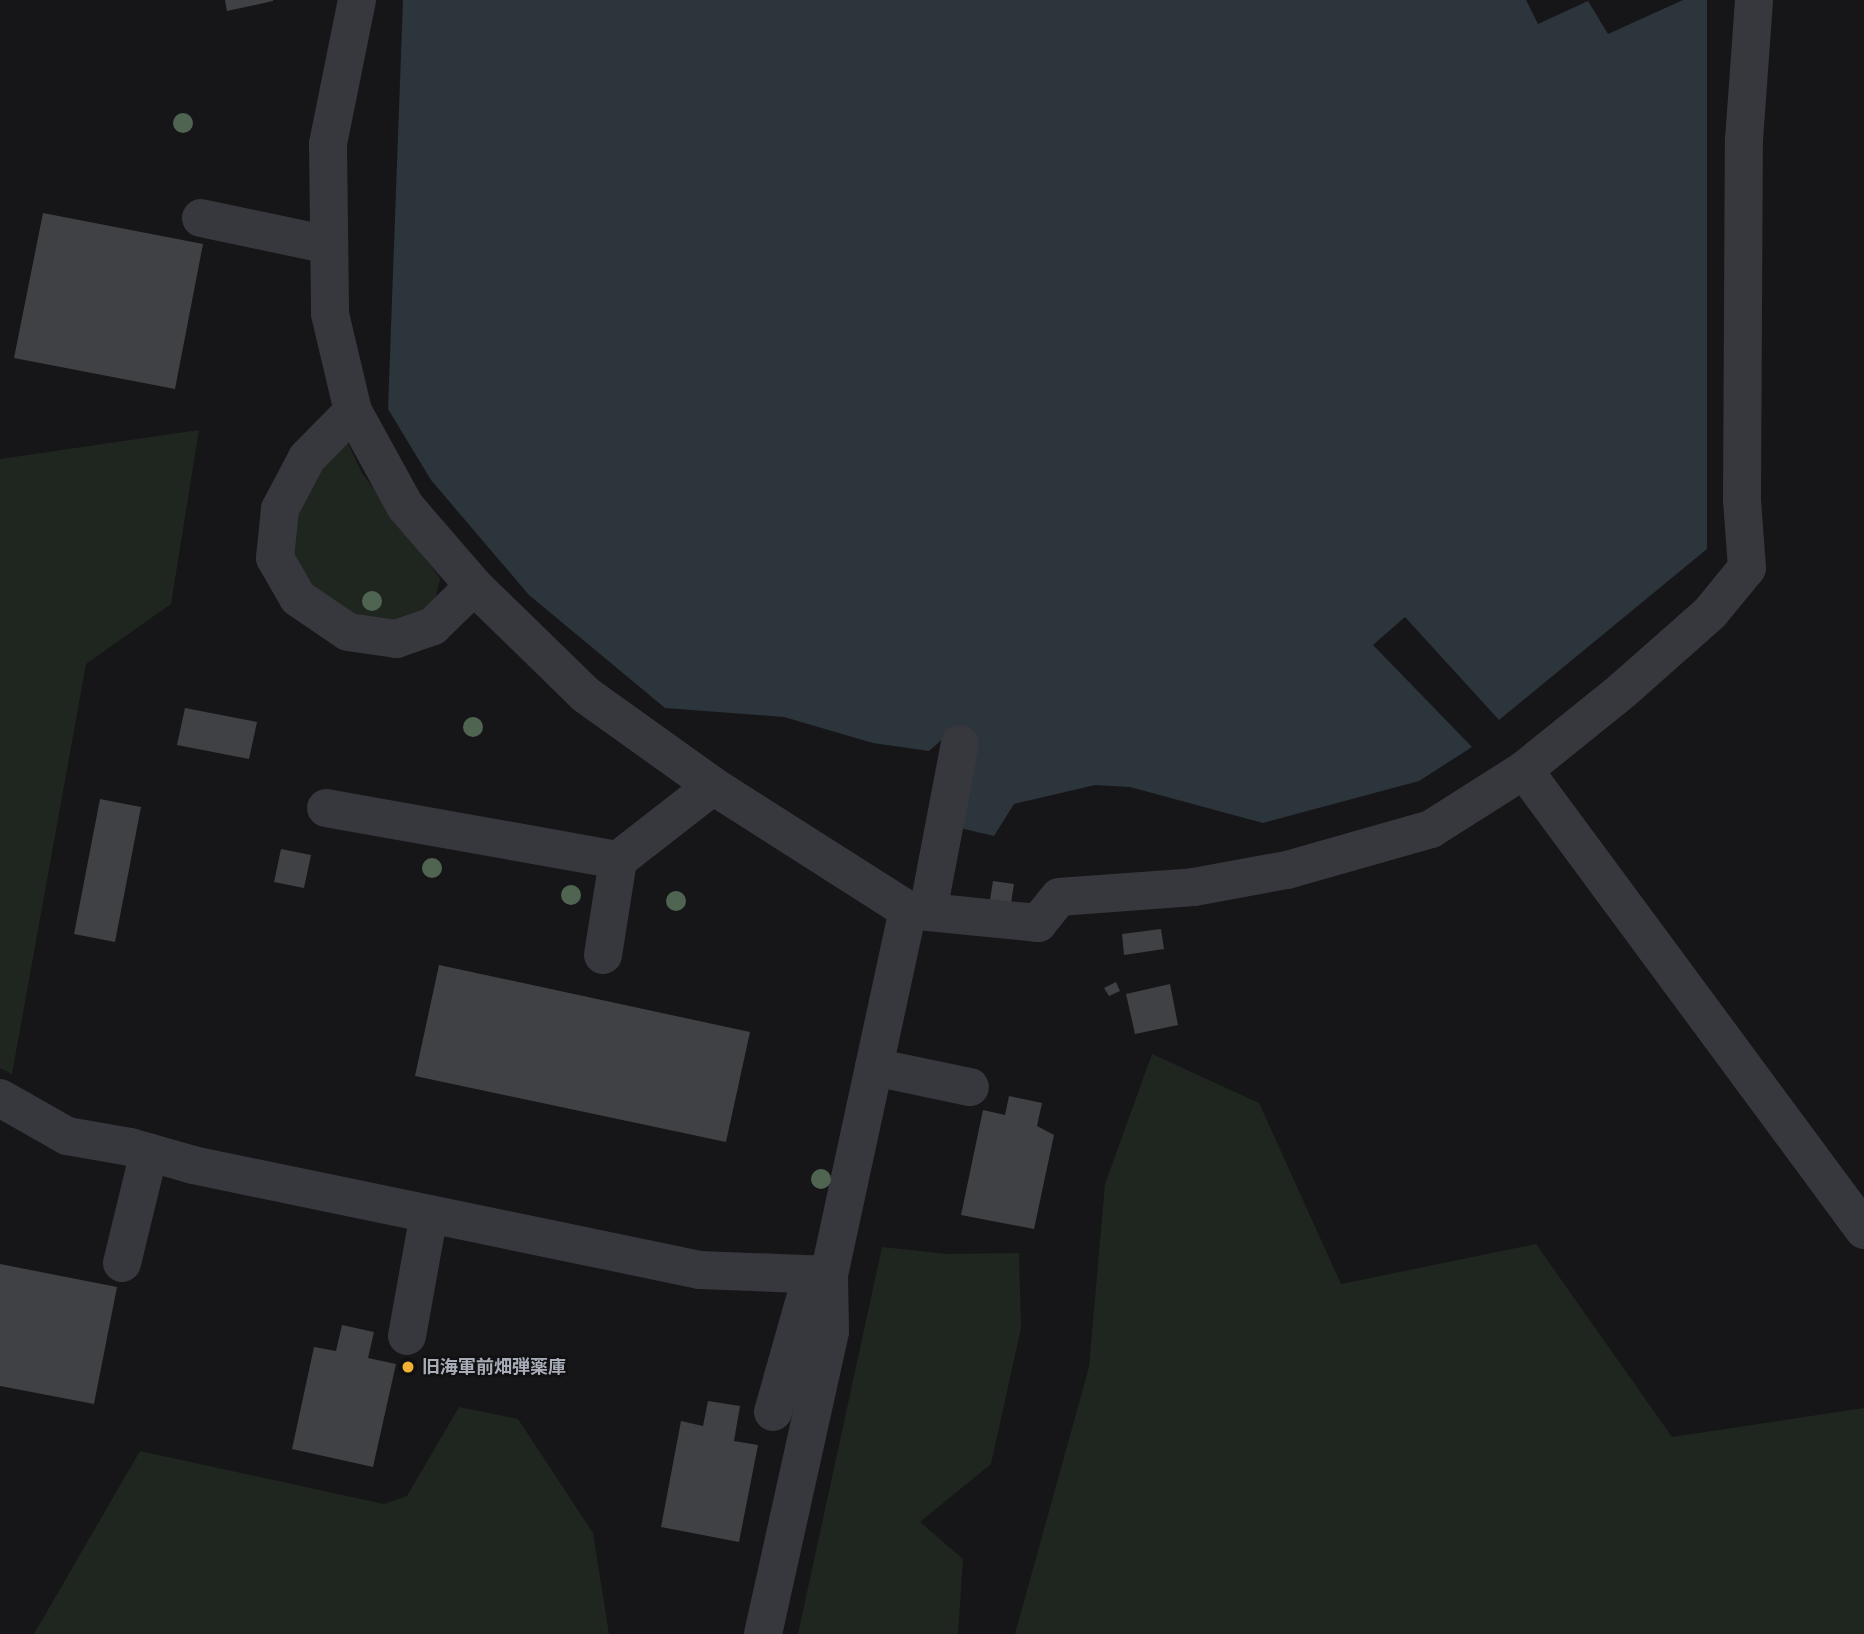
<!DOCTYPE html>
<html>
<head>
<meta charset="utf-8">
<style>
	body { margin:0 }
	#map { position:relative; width:1864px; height:1634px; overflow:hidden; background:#161618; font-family:"PT Sans","Noto Sans JP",sans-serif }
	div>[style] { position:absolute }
	.green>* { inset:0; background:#1e261f }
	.water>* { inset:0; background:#2c353c }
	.building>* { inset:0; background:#404145 }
	.minor>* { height:38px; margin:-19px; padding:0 19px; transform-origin:19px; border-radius:19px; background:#37383d }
	.trees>* { width:20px; height:20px; margin:-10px; border-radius:50%; background:#506452 }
	.dots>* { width:19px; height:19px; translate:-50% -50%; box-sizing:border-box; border:4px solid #111113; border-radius:50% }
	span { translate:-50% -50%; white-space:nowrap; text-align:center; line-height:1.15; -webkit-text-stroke:5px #111113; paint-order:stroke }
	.poi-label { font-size:18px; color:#a8adb8; font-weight:700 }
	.left { translate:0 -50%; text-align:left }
</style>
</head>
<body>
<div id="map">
	<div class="green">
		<i style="clip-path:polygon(199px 430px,171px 604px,86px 664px,12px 1074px,0 1068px,0 459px)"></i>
		<i style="clip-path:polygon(345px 437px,362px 473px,440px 578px,433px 610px,394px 628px,333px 611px,307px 585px,288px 546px,292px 513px)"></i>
		<i style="clip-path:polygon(1152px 1054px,1259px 1103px,1341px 1284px,1536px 1244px,1672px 1437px,1864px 1408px,1864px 1634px,1015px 1634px,1089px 1367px,1105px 1184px)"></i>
		<i style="clip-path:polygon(882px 1247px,947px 1254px,1019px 1253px,1021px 1328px,991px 1464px,920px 1522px,963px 1559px,958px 1634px,798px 1634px)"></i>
		<i style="clip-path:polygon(459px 1407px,518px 1419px,593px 1533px,609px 1634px,34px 1634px,140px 1451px,384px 1504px,407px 1496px)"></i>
	</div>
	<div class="water">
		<i style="clip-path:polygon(403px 0,1526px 0,1538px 24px,1588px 1px,1608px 34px,1683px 0,1707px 0,1707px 549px,1499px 720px,1405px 617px,1373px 645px,1472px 747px,1419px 781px,1263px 823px,1130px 787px,1095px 785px,1014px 804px,994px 836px,960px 828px,945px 737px,929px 751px,873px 743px,784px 717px,665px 708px,529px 595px,431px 480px,388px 409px)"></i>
	</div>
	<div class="building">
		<i style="clip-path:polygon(225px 0,273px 0,273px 1px,227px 11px)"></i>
		<i style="clip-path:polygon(43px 213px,203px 244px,175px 389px,14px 358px)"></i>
		<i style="clip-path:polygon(185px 708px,257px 722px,249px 759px,177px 745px)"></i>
		<i style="clip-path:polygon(100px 799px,141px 807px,115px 942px,74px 934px)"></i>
		<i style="clip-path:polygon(281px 849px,311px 855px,304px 888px,274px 882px)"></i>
		<i style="clip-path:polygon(993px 881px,1014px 884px,1011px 903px,990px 900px)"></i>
		<i style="clip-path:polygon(1161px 929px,1164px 949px,1124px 955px,1122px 934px)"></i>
		<i style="clip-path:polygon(439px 965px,750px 1032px,726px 1142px,415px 1076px)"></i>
		<i style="clip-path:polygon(1116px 982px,1120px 991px,1109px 996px,1104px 988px)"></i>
		<i style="clip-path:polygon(1170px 984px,1178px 1025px,1135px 1034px,1126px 994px)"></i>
		<i style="clip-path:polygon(1009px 1096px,1042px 1103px,1037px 1126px,1054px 1135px,1034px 1229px,961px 1215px,983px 1110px,1005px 1115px)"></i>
		<i style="clip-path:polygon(0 1264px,117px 1287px,94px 1404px,0 1386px)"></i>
		<i style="clip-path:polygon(342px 1325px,374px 1332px,368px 1358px,396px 1364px,373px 1467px,292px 1449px,314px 1347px,336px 1351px)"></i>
		<i style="clip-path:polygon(708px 1401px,740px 1406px,734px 1441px,758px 1445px,739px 1542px,661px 1527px,681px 1421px,703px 1426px)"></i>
	</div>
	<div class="minor">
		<i style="left:357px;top:0;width:147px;rotate:101.4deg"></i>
		<i style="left:328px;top:144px;width:170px;rotate:89.3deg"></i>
		<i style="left:330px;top:314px;width:100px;rotate:76.7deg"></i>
		<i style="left:353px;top:411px;width:108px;rotate:61.3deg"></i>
		<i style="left:405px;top:506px;width:106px;rotate:49.2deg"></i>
		<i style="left:474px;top:586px;width:156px;rotate:44.2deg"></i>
		<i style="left:586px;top:695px;width:156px;rotate:35.6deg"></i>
		<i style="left:713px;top:786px;width:231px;rotate:32.5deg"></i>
		<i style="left:908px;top:910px;width:131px;rotate:5.7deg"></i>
		<i style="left:1038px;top:923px;width:33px;rotate:-51deg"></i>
		<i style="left:1059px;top:897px;width:135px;rotate:-4.2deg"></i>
		<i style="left:1194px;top:887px;width:95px;rotate:-10.4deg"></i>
		<i style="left:1287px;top:870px;width:150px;rotate:-15.9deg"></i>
		<i style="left:1431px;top:829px;width:110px;rotate:-32.4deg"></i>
		<i style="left:1524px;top:770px;width:127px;rotate:-38.9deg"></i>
		<i style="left:1623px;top:690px;width:116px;rotate:-41.5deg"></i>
		<i style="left:1710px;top:613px;width:58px;rotate:-50.6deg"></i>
		<i style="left:1747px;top:568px;width:68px;rotate:-94.2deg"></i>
		<i style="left:1742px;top:500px;width:360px;rotate:-89.7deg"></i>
		<i style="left:1744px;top:140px;width:140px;rotate:-85.9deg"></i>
		<i style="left:201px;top:218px;width:131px;rotate:11.9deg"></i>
		<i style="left:353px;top:411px;width:66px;rotate:134.4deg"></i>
		<i style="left:307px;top:458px;width:58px;rotate:117.9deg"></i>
		<i style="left:280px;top:509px;width:49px;rotate:95.8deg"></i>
		<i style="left:275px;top:558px;width:46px;rotate:60.1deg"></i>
		<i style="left:298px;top:598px;width:60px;rotate:34.2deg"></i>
		<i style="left:348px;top:632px;width:49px;rotate:8.3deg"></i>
		<i style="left:396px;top:639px;width:39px;rotate:-19deg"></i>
		<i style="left:433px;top:626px;width:57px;rotate:-44.3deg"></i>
		<i style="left:1524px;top:770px;width:572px;rotate:53.53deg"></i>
		<i style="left:326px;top:808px;width:297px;rotate:10.1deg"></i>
		<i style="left:618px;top:860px;width:120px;rotate:-37.9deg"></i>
		<i style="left:928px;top:911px;width:170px;rotate:-79.2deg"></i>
		<i style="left:603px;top:955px;width:96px;rotate:-81deg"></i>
		<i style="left:874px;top:1067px;width:98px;rotate:11.8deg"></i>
		<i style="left:0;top:1098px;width:77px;rotate:29.6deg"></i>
		<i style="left:67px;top:1136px;width:64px;rotate:9.9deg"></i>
		<i style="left:130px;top:1147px;width:66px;rotate:15.9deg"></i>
		<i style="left:193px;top:1165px;width:518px;rotate:11.7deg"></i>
		<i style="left:700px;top:1270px;width:129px;rotate:2.2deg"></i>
		<i style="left:829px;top:1275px;width:373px;rotate:-77.8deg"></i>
		<i style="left:122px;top:1263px;width:114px;rotate:-76.3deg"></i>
		<i style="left:407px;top:1336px;width:124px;rotate:-79.8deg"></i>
		<i style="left:773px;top:1412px;width:143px;rotate:-74.2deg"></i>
		<i style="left:763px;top:1634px;width:310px;rotate:-77.5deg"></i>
		<i style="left:830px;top:1331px;width:56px;rotate:-91deg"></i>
	</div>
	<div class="trees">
		<i style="left:183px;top:123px"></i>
		<i style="left:372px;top:601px"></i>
		<i style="left:473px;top:727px"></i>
		<i style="left:432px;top:868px"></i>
		<i style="left:571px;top:895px"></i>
		<i style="left:676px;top:901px"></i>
		<i style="left:821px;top:1179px"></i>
	</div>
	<div class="dots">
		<i style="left:408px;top:1367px;background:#f2b134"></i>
	</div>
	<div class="poi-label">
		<span class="left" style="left:422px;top:1367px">旧海軍前畑弾薬庫</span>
	</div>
</div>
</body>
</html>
